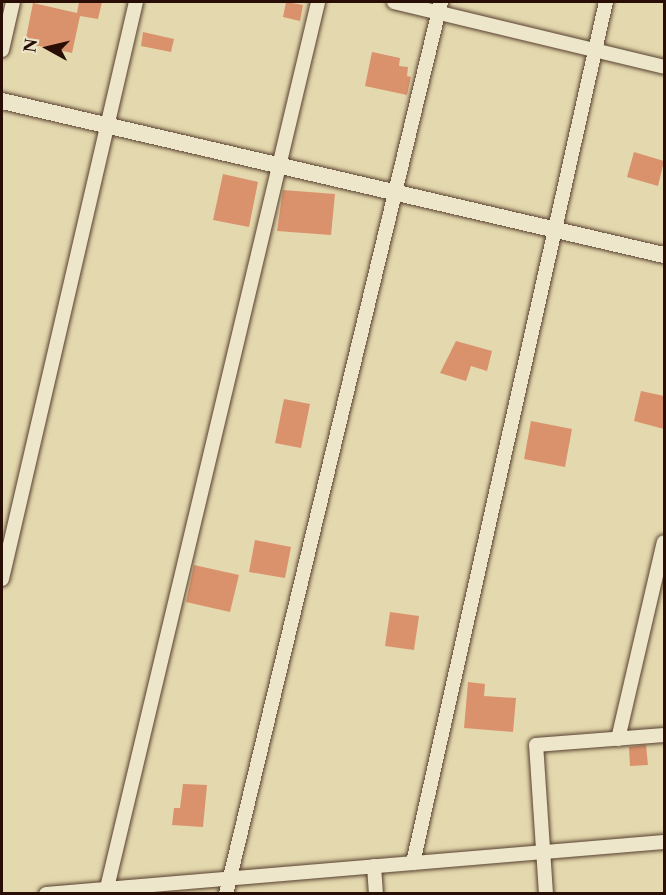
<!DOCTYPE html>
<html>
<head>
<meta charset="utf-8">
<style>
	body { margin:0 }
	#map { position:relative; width:666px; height:895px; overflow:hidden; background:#e4d8ae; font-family:"Libre Caslon Text",serif }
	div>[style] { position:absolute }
	.building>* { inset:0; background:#da926c }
	.roads { filter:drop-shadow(0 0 2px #57402e) drop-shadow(0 0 2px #57402e) }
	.minor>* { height:14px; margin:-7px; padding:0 7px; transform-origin:7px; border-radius:7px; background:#ede6ca }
	.tertiary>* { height:16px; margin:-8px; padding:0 8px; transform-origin:8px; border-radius:8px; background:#ede6ca }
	span { translate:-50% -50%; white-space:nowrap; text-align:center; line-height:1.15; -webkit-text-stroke:4.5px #ede6ca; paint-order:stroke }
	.frame { position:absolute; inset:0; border:3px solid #280e04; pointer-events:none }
	.north { position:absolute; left:18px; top:18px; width:60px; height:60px; -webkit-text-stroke:4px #ede6ca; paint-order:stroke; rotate:278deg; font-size:16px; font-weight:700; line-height:24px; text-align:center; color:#280e04 }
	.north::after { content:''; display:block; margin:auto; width:21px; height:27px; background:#280e04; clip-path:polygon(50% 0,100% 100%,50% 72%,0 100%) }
</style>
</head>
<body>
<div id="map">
	<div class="building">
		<i style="clip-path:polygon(79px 2px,102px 2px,98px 19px,80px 16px,72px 53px,25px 43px,33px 3px,77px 13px)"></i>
		<i style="clip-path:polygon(286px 2px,303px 5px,300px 21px,283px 17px)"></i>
		<i style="clip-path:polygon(143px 32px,174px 39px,171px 52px,141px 46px)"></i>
		<i style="clip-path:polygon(372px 52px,400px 58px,399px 66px,408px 67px,407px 76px,411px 77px,407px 95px,365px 86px)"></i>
		<i style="clip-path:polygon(634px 152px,664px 161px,658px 186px,627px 177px)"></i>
		<i style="clip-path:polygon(223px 174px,258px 182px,249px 227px,213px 220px)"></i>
		<i style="clip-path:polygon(283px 190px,335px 194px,331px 235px,277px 231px)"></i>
		<i style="clip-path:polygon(456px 341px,492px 351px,487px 371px,471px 366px,466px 381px,440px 373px)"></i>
		<i style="clip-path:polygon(641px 391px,664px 396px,664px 429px,634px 421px)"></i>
		<i style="clip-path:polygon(284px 399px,310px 404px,301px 448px,275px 443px)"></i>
		<i style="clip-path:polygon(531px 421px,572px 429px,565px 467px,524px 459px)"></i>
		<i style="clip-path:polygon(255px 540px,291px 547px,285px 578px,249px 572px)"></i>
		<i style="clip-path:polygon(194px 565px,239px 575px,230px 612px,186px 602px)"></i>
		<i style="clip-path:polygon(390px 612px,419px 616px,414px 650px,385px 646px)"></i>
		<i style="clip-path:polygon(468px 682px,485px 684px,484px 696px,516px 698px,513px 732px,464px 728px)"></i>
		<i style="clip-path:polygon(646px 745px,648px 765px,630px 766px,629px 747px)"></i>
		<i style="clip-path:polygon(183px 784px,207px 785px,203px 827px,172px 825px,174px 808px,180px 808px)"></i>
	</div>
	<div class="roads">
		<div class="minor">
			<i style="left:394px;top:2px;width:278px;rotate:13.5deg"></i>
			<i style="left:2px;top:50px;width:49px;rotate:-77.1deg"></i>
			<i style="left:2px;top:579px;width:592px;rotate:-76.93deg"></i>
			<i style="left:618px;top:739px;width:202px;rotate:-76.9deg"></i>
			<i style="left:413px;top:863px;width:882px;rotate:-77.37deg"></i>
			<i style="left:374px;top:866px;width:28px;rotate:86deg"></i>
			<i style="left:107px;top:888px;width:911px;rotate:-76.6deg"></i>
			<i style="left:46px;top:894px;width:620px;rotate:-4.81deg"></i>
			<i style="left:226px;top:894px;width:918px;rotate:-76.45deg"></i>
			<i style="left:546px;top:894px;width:149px;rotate:-93.8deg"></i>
			<i style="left:536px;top:745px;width:128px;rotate:-4.5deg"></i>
		</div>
		<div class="tertiary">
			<i style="left:2px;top:101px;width:680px;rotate:13.1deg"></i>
		</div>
	</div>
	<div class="frame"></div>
	<div class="north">N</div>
</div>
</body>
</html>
